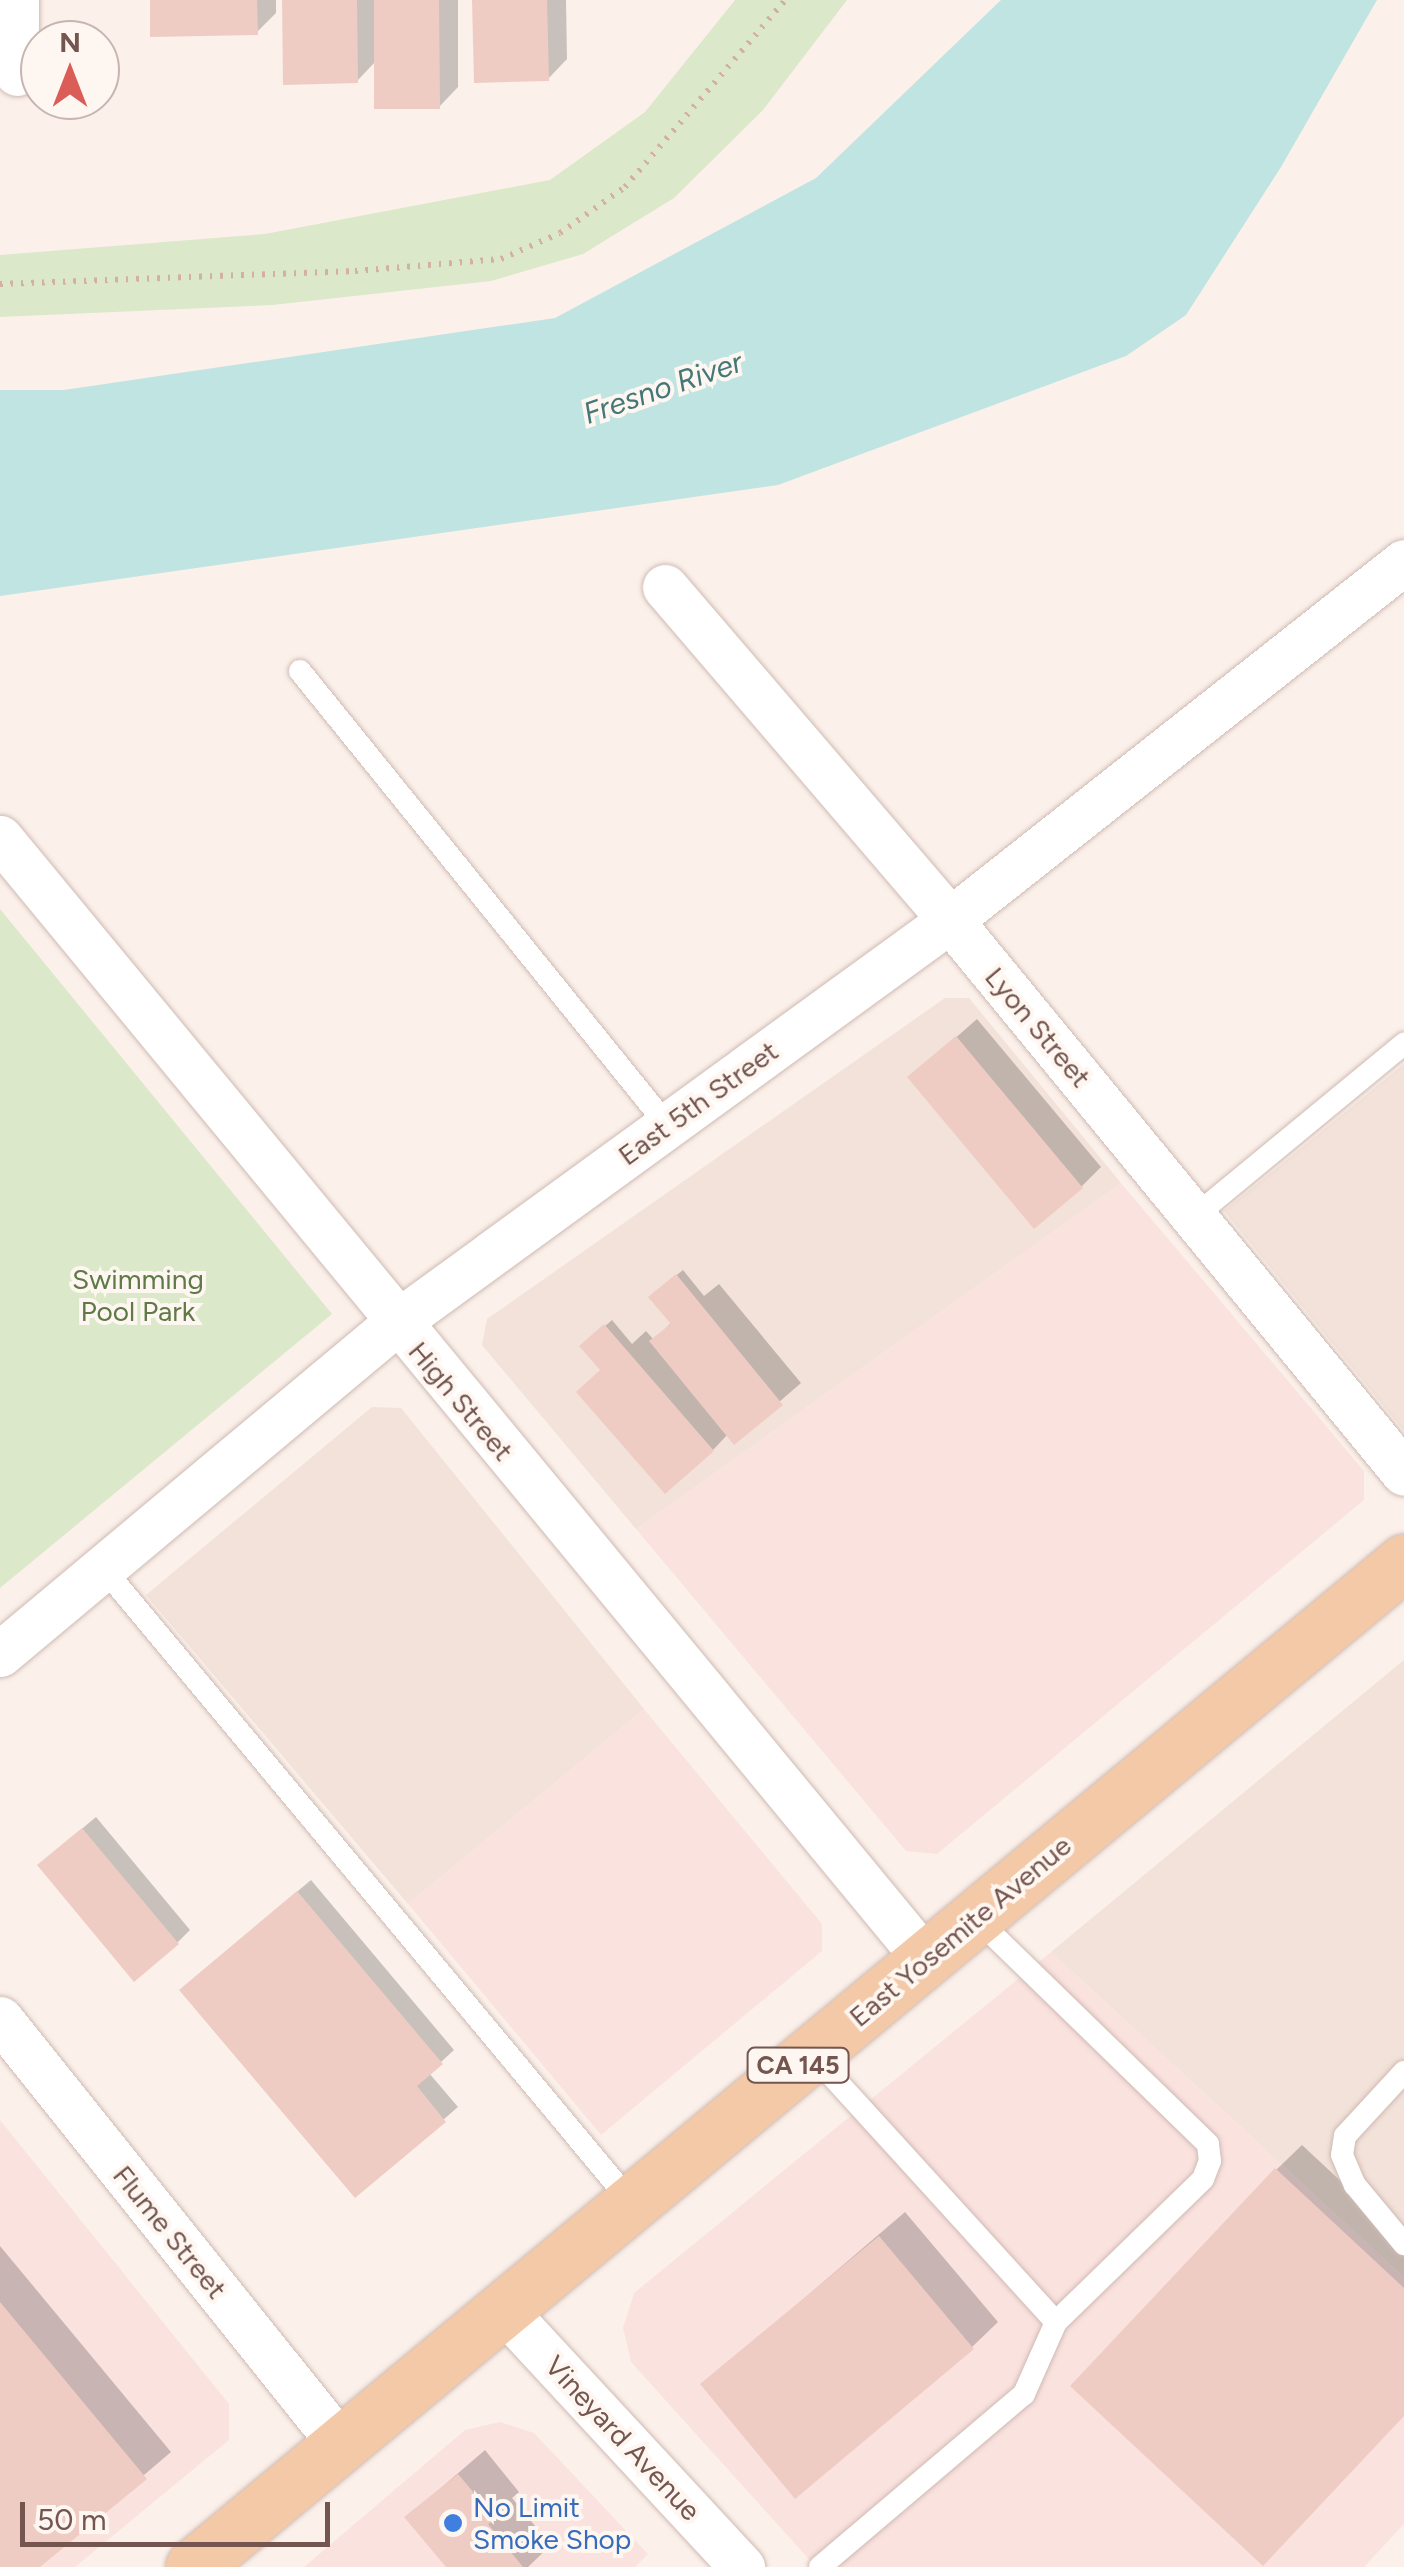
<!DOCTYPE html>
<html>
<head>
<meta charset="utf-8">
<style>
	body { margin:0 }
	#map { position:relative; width:1404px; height:2567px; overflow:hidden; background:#fbf1ea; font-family:Figtree,sans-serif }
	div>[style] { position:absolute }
	.residential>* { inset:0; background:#f2e2d9 }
	.commercial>* { inset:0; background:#fae2df }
	.green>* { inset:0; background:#dbe8c9 }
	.water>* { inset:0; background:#bfe4e2 }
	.shadow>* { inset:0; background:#0003 }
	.building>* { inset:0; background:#efccc3 }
	.path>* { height:6px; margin-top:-3px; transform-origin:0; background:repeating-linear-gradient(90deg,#d4afa6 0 2.5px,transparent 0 10.5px) }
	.roads { filter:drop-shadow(0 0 2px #cfbab3) drop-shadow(0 0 2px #cfbab3) }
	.lane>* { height:22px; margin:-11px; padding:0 11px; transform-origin:11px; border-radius:11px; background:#fff }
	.street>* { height:45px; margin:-22.5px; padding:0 22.5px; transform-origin:22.5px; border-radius:22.5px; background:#fff }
	.primary>* { height:55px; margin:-27.5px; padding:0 27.5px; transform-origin:27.5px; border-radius:27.5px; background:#f4c9a8 }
	.dots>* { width:28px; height:28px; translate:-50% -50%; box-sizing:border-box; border:5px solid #fef6f0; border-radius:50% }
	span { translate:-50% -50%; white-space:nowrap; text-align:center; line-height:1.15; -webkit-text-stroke:8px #fef6f0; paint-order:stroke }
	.shield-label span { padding:2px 8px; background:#fef6f0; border:2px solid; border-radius:8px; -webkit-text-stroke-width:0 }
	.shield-label { font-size:25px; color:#74554f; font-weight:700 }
	.street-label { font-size:28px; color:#74554f }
	.park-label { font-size:28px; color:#5f7947 }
	.shop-label { font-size:28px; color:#366cbe }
	.left { translate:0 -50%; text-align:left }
	.water-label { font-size:30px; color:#437877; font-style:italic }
	.north { position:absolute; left:20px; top:20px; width:100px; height:100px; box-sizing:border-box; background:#fef6f0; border:2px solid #c7b6b0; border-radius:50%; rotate:0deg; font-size:28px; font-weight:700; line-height:40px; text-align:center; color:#74554f }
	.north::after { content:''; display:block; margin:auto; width:35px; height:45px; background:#db5d58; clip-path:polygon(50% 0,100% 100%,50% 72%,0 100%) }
	.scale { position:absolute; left:20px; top:2502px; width:310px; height:45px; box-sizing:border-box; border:5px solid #74554f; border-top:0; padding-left:12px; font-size:30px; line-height:35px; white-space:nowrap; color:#74554f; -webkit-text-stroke:8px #fef6f0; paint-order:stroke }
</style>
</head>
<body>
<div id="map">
	<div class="residential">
		<i style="clip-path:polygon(945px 998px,969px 998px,1121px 1183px,636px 1529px,482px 1345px,487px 1319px)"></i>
		<i style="clip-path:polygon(1404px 1064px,1404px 1431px,1224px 1211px)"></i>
		<i style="clip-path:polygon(372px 1407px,401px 1408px,644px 1709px,408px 1904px,146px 1595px)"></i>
		<i style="clip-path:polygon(1404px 1660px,1404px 2277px,1051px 1952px)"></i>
	</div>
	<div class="commercial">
		<i style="clip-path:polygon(1121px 1183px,1364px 1471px,1364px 1500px,937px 1854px,906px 1851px,636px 1529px)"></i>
		<i style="clip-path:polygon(644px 1709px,822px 1924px,822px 1951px,601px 2135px,408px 1904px)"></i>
		<i style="clip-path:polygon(1051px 1952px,1404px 2277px,1404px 2524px,1364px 2567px,816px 2567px,631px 2362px,623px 2328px,634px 2293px)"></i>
		<i style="clip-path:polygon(0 2120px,229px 2404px,229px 2440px,75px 2567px,0 2567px)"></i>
		<i style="clip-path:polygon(500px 2422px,534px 2433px,648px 2554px,635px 2567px,304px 2567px,465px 2430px)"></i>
	</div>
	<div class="green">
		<i style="clip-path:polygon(735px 0,847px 0,763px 110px,674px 198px,583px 254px,491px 281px,272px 305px,0 317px,0 255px,265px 234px,550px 180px,645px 112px)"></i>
		<i style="clip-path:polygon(0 909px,332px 1314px,0 1588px)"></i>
	</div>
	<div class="water">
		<i style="clip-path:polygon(1001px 0,1377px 0,1281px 167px,1186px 315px,1126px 356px,778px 485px,0 596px,0 390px,64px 390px,555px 318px,816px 178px)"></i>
	</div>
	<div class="shadow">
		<i style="clip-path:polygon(152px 0,276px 0,276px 13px,256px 33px)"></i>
		<i style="clip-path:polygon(285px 0,458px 0,458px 87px,439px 107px,376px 61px,357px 81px)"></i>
		<i style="clip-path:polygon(475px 0,566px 0,567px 59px,548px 79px)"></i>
		<i style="clip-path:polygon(977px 1019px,1101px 1167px,1081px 1187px,911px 1077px)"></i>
		<i style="clip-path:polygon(683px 1270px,704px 1296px,719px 1284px,801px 1383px,734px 1441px,728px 1434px,713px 1450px,602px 1369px,582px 1346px,612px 1320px,632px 1344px,646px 1331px,654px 1340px,672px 1322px,657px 1291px)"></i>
		<i style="clip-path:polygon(96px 1817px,190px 1930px,177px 1943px,53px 1853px)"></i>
		<i style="clip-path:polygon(311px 1880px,454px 2050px,429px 2073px,458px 2107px,356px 2195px,195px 1977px)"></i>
		<i style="clip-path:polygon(1302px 2145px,1404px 2240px,1404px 2414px,1276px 2170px)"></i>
		<i style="clip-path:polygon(905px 2212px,998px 2322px,972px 2347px,703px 2385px)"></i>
		<i style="clip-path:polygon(0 2246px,171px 2452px,36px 2567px,0 2567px)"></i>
		<i style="clip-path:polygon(485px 2450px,519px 2492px,512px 2498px,551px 2545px,528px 2567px,449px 2567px,407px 2517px)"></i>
	</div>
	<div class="building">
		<i style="clip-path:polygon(150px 0,257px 0,258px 35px,150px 37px)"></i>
		<i style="clip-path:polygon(282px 0,357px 0,358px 83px,283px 85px)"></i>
		<i style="clip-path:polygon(374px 0,439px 0,440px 109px,374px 109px)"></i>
		<i style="clip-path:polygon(472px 0,547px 0,549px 81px,474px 83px)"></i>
		<i style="clip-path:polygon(956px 1036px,1083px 1188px,1034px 1229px,907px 1077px)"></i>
		<i style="clip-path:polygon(676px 1274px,783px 1405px,734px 1445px,649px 1341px,671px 1324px,648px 1297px)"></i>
		<i style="clip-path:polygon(604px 1324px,714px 1451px,665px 1494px,576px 1392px,600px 1370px,579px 1346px)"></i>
		<i style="clip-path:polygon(82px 1828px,179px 1944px,134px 1982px,37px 1865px)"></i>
		<i style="clip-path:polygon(297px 1891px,443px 2064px,417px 2086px,446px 2122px,355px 2198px,179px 1990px)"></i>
		<i style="clip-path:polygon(1275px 2168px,1404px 2288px,1404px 2416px,1263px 2566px,1070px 2386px)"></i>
		<i style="clip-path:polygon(879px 2236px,974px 2349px,795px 2499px,700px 2384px)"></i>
		<i style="clip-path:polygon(0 2302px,147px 2479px,40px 2567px,0 2567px)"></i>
		<i style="clip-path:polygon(458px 2474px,496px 2519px,488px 2524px,523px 2567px,446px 2567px,404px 2517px)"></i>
	</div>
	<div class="path">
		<i style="left:0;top:284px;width:355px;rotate:-2.1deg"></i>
		<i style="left:355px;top:271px;width:146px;rotate:-4.7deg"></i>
		<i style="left:501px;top:259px;width:64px;rotate:-23.8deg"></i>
		<i style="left:560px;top:233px;width:80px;rotate:-35.3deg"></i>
		<i style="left:625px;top:187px;width:246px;rotate:-49.4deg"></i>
	</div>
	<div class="roads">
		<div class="lane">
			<i style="left:300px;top:671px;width:584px;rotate:51.05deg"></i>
			<i style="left:1195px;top:1216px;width:271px;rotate:-39.5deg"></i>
			<i style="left:103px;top:1568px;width:825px;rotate:50.21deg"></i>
			<i style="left:812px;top:2054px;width:362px;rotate:47.7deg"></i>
			<i style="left:1056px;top:2322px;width:205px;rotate:-44.2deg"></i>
			<i style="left:1203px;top:2179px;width:19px;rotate:-69deg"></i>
			<i style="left:1210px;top:2161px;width:17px;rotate:-97deg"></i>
			<i style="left:1208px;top:2144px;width:324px;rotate:-135.8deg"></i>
			<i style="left:1404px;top:2072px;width:87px;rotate:132.7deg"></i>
			<i style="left:1345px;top:2136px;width:19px;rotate:99deg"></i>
			<i style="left:1342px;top:2155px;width:33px;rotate:67deg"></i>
			<i style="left:1355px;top:2185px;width:77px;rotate:50.3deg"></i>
			<i style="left:820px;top:2567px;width:267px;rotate:-40.3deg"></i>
			<i style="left:1024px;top:2394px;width:79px;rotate:-66deg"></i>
		</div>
		<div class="street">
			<i style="left:16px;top:0;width:73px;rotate:89.2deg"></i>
			<i style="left:665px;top:587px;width:438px;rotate:49.4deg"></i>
			<i style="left:950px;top:920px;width:715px;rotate:50.61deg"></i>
			<i style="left:0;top:838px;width:1455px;rotate:50.47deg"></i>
			<i style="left:0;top:1654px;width:516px;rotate:-39.89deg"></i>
			<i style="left:396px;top:1323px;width:685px;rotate:-36.03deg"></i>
			<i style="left:950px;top:920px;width:578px;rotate:-38.26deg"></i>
			<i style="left:0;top:2019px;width:546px;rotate:51.32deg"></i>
			<i style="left:503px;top:2309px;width:352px;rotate:47.2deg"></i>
		</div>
		<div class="primary">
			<i style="left:193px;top:2567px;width:1574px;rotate:-39.69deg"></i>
		</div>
	</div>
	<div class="dots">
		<i style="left:453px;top:2523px;background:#3f7fe0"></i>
	</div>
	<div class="shield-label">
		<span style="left:798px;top:2065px">CA 145</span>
	</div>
	<div class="street-label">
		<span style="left:1038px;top:1027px;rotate:50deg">Lyon Street</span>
		<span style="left:698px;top:1103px;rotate:-36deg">East 5th Street</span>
		<span style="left:461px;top:1401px;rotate:50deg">High Street</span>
		<span style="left:960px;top:1931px;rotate:-40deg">East Yosemite Avenue</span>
		<span style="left:170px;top:2232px;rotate:51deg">Flume Street</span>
		<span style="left:623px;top:2438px;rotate:47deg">Vineyard Avenue</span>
	</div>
	<div class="park-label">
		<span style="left:138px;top:1295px">Swimming<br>Pool Park</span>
	</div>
	<div class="shop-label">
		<span class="left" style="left:473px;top:2523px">No Limit<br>Smoke Shop</span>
	</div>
	<div class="water-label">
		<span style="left:663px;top:388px;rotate:-19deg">Fresno River</span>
	</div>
	<div class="north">N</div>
	<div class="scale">50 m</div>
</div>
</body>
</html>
